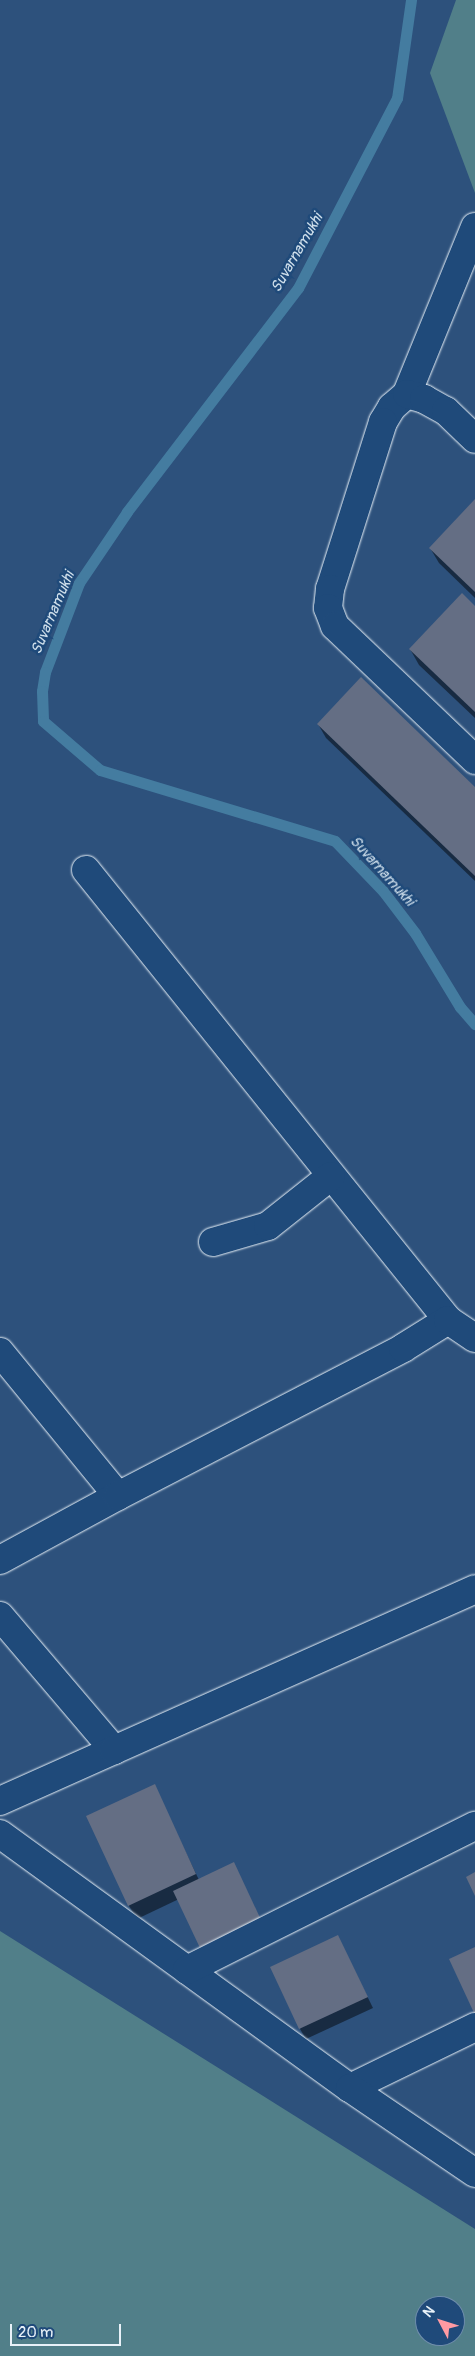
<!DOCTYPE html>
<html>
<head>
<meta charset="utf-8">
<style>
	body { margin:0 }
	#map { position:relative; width:475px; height:2356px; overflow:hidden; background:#2d517c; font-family:Pangolin,sans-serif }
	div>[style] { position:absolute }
	.green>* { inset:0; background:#517f89 }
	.shadow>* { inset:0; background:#0007 }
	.stream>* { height:11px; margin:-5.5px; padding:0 5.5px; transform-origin:5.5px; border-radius:5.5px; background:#447ca0 }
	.building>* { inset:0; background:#646e84 }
	.roads { filter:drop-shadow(0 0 1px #e8f1f8) drop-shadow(0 0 1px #e8f1f8) }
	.minor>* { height:28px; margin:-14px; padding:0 14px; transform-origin:14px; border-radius:14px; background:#1f4a7a }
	span { translate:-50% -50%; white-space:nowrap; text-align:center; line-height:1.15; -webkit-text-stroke:5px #1f4a7a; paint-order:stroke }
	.water-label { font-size:15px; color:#cfdfeb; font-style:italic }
	.north { position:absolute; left:415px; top:2296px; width:50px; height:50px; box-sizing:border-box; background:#1f4a7a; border:1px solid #6f8dac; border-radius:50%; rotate:310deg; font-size:14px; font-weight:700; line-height:20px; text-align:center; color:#e8f1f8 }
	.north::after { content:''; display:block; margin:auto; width:18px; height:22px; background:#ff9aa2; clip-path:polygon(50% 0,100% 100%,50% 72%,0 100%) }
	.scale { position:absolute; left:10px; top:2324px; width:111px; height:22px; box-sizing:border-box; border:2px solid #e8f1f8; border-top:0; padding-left:6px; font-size:15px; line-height:18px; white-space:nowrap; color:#e8f1f8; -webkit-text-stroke:4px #1f4a7a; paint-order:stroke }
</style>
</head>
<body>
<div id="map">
	<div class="green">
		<i style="clip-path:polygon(456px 0,475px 0,475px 193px,430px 73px)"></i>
		<i style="clip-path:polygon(evenodd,0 1931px,475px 2229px,475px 2356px,0 2356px,0 1931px,425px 2306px,455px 2306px,455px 2336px,425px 2336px,425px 2306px)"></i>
	</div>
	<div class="shadow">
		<i style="clip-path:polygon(475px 501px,475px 598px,439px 563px,430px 548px)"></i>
		<i style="clip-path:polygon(475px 608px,475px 718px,419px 665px,410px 649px)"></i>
		<i style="clip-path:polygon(318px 724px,475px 788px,475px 881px,326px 738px)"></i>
		<i style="clip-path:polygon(154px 1786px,199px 1880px,179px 1899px,137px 1919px,129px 1906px)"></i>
		<i style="clip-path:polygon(338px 1937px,373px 2008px,306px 2039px,300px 2029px)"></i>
	</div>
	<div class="stream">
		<i style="left:411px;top:0;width:99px;rotate:98.1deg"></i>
		<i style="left:397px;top:98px;width:214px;rotate:117.5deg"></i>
		<i style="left:298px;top:288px;width:282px;rotate:127.4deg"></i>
		<i style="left:127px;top:512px;width:86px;rotate:124.1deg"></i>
		<i style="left:79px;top:583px;width:95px;rotate:110.9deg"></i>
		<i style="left:45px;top:672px;width:19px;rotate:99deg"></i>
		<i style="left:42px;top:691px;width:30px;rotate:88deg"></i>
		<i style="left:43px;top:721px;width:75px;rotate:40.7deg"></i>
		<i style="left:100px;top:770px;width:245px;rotate:16.8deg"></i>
		<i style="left:335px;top:841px;width:69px;rotate:46.2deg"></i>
		<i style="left:383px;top:891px;width:53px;rotate:52.7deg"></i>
		<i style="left:415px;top:933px;width:87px;rotate:58.7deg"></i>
		<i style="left:460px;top:1007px;width:23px;rotate:49deg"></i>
	</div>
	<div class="building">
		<i style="clip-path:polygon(475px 499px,475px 592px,429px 548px)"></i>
		<i style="clip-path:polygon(462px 593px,475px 606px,475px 712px,409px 649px)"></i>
		<i style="clip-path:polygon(361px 677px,475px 787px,475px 876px,317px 724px)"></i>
		<i style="clip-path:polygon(155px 1784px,196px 1874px,128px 1906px,86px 1816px)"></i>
		<i style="clip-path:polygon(234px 1862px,262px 1922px,201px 1950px,173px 1891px)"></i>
		<i style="clip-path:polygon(475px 1872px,475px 1896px,466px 1877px)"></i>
		<i style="clip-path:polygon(338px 1935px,368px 1997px,299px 2029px,270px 1967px)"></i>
		<i style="clip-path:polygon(475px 1947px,475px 2015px,449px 1959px)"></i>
	</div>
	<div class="roads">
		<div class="minor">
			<i style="left:475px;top:227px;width:180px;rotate:112.2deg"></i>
			<i style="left:407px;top:394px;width:20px;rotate:139deg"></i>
			<i style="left:392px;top:407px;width:17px;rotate:121deg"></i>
			<i style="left:383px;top:422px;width:175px;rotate:107.6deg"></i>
			<i style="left:330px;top:589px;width:19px;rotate:96deg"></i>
			<i style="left:328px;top:608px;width:19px;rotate:69deg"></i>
			<i style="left:335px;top:626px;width:194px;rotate:43.7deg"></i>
			<i style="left:407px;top:394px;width:18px;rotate:16deg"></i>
			<i style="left:424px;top:399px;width:25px;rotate:29deg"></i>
			<i style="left:446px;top:411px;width:40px;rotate:44deg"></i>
			<i style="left:86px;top:870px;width:578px;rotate:51.19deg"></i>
			<i style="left:213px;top:1242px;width:57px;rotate:-16.2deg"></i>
			<i style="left:268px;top:1226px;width:80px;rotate:-38.4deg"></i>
			<i style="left:0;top:1352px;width:186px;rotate:50.7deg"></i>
			<i style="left:0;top:1560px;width:134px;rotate:-28.5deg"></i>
			<i style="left:118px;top:1496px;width:321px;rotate:-27.4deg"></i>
			<i style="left:403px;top:1348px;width:53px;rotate:-31.9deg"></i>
			<i style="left:448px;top:1320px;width:32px;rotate:34deg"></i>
			<i style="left:0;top:1616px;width:176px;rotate:49.6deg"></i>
			<i style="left:114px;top:1750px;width:125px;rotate:155.9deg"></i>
			<i style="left:114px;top:1750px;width:395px;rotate:-24deg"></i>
			<i style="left:0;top:1834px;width:432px;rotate:36deg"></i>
			<i style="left:350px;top:2088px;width:139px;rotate:-26deg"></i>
			<i style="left:187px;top:1970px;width:322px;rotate:-26.6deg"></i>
			<i style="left:350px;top:2088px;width:151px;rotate:34.2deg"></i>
		</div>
	</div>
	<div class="water-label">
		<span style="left:297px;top:253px;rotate:-60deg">Suvarnamukhi</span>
		<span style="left:53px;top:613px;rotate:-67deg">Suvarnamukhi</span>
		<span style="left:382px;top:871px;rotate:48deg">Suvarnamukhi</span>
	</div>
	<div class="north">N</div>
	<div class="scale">20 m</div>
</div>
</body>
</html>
